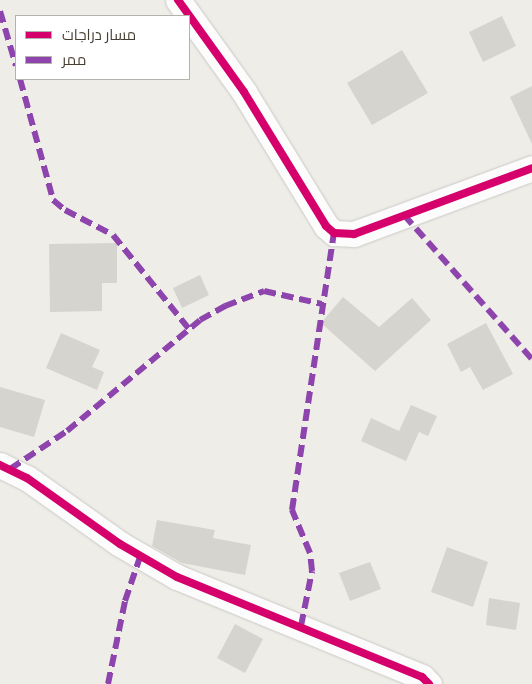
<!DOCTYPE html>
<html>
<head>
<meta charset="utf-8">
<style>
	body { margin:0 }
	#map { position:relative; width:532px; height:684px; overflow:hidden; background:#eeede8; font-family:"Fira Sans Condensed",Cairo,sans-serif }
	div>[style] { position:absolute }
	.building>* { inset:0; background:#d6d4cf }
	.roads { filter:drop-shadow(0 0 1px #cbc9c4) drop-shadow(0 0 1px #cbc9c4) }
	.minor>* { height:25px; margin:-12.5px; padding:0 12.5px; transform-origin:12.5px; border-radius:12.5px; background:#fcfcfc }
	.quiet>* { height:6px; margin-top:-3px; transform-origin:0; background:repeating-linear-gradient(90deg,#8e44ad 0 12px,transparent 0 18px) }
	.cycleway>* { height:8px; margin:-4px; padding:0 4px; transform-origin:4px; border-radius:4px; background:#d6006c }
	span { translate:-50% -50%; white-space:nowrap; text-align:center; line-height:1.15; -webkit-text-stroke:4px #fff; paint-order:stroke }
	.legend { position:absolute; left:15px; top:15px; width:175px; height:65px; box-sizing:border-box; background:#fff; border:1px solid #b5b2ad; margin:0; padding:6px 9px; list-style:none; font-size:15px; color:#453e33 }
	.legend li { display:flex; align-items:center; gap:10px; height:25px }
	.legend b { width:25px; border:1px solid #b5b2ad }
</style>
</head>
<body>
<div id="map">
	<div class="building">
		<i style="clip-path:polygon(502px 16px,516px 46px,483px 62px,469px 32px)"></i>
		<i style="clip-path:polygon(402px 50px,428px 93px,372px 125px,347px 83px)"></i>
		<i style="clip-path:polygon(532px 86px,532px 144px,510px 97px)"></i>
		<i style="clip-path:polygon(117px 243px,117px 283px,102px 283px,102px 311px,50px 312px,49px 244px)"></i>
		<i style="clip-path:polygon(200px 275px,209px 295px,182px 308px,173px 288px)"></i>
		<i style="clip-path:polygon(343px 297px,379px 327px,412px 298px,431px 320px,375px 371px,321px 323px)"></i>
		<i style="clip-path:polygon(486px 323px,513px 374px,483px 390px,470px 367px,461px 372px,447px 344px)"></i>
		<i style="clip-path:polygon(61px 333px,100px 350px,92px 367px,104px 372px,97px 390px,46px 368px)"></i>
		<i style="clip-path:polygon(0 387px,45px 400px,34px 437px,0 427px)"></i>
		<i style="clip-path:polygon(411px 405px,437px 416px,428px 436px,419px 432px,406px 461px,361px 441px,371px 418px,399px 431px)"></i>
		<i style="clip-path:polygon(157px 520px,215px 530px,213px 538px,251px 545px,245px 575px,182px 563px,152px 546px)"></i>
		<i style="clip-path:polygon(447px 547px,488px 562px,473px 607px,431px 592px)"></i>
		<i style="clip-path:polygon(370px 562px,381px 589px,350px 601px,339px 573px)"></i>
		<i style="clip-path:polygon(489px 598px,520px 603px,516px 630px,486px 625px)"></i>
		<i style="clip-path:polygon(235px 624px,263px 639px,245px 673px,217px 658px)"></i>
	</div>
	<div class="roads">
		<div class="minor">
			<i style="left:178px;top:0;width:113px;rotate:54.3deg"></i>
			<i style="left:244px;top:92px;width:157px;rotate:58.5deg"></i>
			<i style="left:326px;top:226px;width:11px;rotate:41deg"></i>
			<i style="left:334px;top:233px;width:20px;rotate:3deg"></i>
			<i style="left:354px;top:234px;width:190px;rotate:-20.3deg"></i>
			<i style="left:0;top:465px;width:30px;rotate:26deg"></i>
			<i style="left:27px;top:478px;width:114px;rotate:35.4deg"></i>
			<i style="left:120px;top:544px;width:66px;rotate:30.1deg"></i>
			<i style="left:177px;top:577px;width:265px;rotate:22.2deg"></i>
			<i style="left:422px;top:677px;width:10px;rotate:45deg"></i>
		</div>
	</div>
	<div class="quiet">
		<i style="left:0;top:11px;width:57px;rotate:73.8deg"></i>
		<i style="left:20px;top:79px;width:125px;rotate:74.7deg"></i>
		<i style="left:53px;top:200px;width:16px;rotate:40deg"></i>
		<i style="left:65px;top:210px;width:54px;rotate:27.5deg"></i>
		<i style="left:113px;top:235px;width:121px;rotate:51deg"></i>
		<i style="left:404px;top:215px;width:193px;rotate:48.4deg"></i>
		<i style="left:10px;top:469px;width:69px;rotate:-33.7deg"></i>
		<i style="left:67px;top:431px;width:173px;rotate:-39.8deg"></i>
		<i style="left:200px;top:320px;width:29px;rotate:-29deg"></i>
		<i style="left:225px;top:306px;width:42px;rotate:-21deg"></i>
		<i style="left:264px;top:291px;width:59px;rotate:12.6deg"></i>
		<i style="left:301px;top:626px;width:56px;rotate:-78.7deg"></i>
		<i style="left:312px;top:571px;width:18px;rotate:-96deg"></i>
		<i style="left:310px;top:553px;width:47px;rotate:-112.7deg"></i>
		<i style="left:292px;top:510px;width:280px;rotate:-81.4deg"></i>
		<i style="left:108px;top:684px;width:85px;rotate:-78.4deg"></i>
		<i style="left:125px;top:601px;width:46px;rotate:-71.2deg"></i>
	</div>
	<div class="cycleway">
		<i style="left:178px;top:0;width:113px;rotate:54.3deg"></i>
		<i style="left:244px;top:92px;width:157px;rotate:58.5deg"></i>
		<i style="left:326px;top:226px;width:11px;rotate:41deg"></i>
		<i style="left:334px;top:233px;width:20px;rotate:3deg"></i>
		<i style="left:354px;top:234px;width:190px;rotate:-20.3deg"></i>
		<i style="left:0;top:465px;width:30px;rotate:26deg"></i>
		<i style="left:27px;top:478px;width:114px;rotate:35.4deg"></i>
		<i style="left:120px;top:544px;width:66px;rotate:30.1deg"></i>
		<i style="left:177px;top:577px;width:265px;rotate:22.2deg"></i>
		<i style="left:422px;top:677px;width:10px;rotate:45deg"></i>
	</div>
	<ul class="legend">
	<li><b style="height:6px;background:#d6006c"></b>مسار دراجات</li>
	<li><b style="height:6px;background:#8e44ad"></b>ممر</li>
	</ul>
</div>
</body>
</html>
